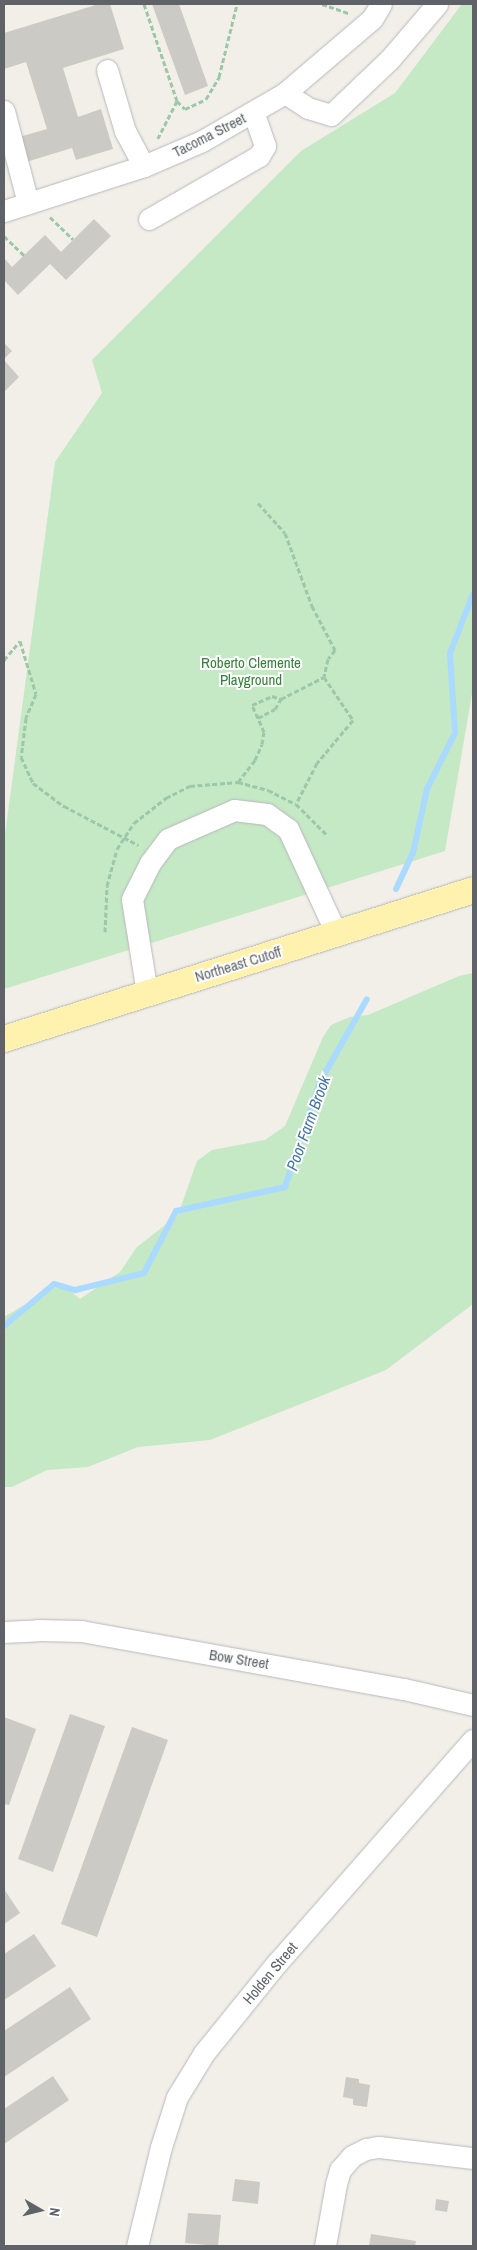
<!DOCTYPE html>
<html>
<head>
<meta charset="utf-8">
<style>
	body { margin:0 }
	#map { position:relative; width:477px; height:2250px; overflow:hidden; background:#f1efe8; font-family:"Archivo Narrow",sans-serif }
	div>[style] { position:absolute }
	.green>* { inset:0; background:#c5e8c5 }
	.stream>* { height:6px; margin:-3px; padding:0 3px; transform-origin:3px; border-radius:3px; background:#aadaff }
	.building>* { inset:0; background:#cccac5 }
	.path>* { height:3px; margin-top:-1.5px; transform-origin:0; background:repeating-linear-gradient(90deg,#9cc7a9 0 5px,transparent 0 7.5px) }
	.roads { filter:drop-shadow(0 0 1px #b5b8bc) drop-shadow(0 0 1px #b5b8bc) }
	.minor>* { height:21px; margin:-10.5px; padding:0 10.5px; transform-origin:10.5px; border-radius:10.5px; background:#fff }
	.major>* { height:26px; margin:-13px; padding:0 13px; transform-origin:13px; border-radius:13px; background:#fff2af }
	span { translate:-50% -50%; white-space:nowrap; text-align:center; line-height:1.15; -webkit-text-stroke:4px #fff; paint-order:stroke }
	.street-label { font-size:15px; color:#5f6368 }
	.park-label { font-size:15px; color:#348238 }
	.water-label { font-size:16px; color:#4174aa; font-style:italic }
	.frame { position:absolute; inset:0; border:5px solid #5f6368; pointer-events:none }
	.north { position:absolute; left:15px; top:2185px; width:50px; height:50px; -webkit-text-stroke:4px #fff; paint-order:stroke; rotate:98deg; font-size:14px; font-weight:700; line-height:20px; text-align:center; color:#5f6368 }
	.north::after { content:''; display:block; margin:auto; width:18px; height:22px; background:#5f6368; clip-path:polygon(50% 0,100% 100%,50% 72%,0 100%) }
</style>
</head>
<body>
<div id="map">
	<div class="green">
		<i style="clip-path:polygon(462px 4px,473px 4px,473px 688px,445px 851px,4px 989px,4px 842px,55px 462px,102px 393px,92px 360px,301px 151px,395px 93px)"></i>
		<i style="clip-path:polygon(473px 973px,473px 1304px,386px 1370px,210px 1440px,138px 1447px,88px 1467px,47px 1470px,12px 1487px,4px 1487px,4px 1317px,53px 1288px,68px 1289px,80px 1299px,120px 1272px,137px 1247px,178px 1215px,197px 1161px,212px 1150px,265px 1140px,285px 1126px,323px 1037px,331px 1025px,350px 1017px,368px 1015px,459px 976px)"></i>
	</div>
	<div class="stream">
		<i style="left:396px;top:889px;width:40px;rotate:-65deg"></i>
		<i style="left:413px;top:853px;width:66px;rotate:-77.7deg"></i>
		<i style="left:427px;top:789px;width:63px;rotate:-63.4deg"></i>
		<i style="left:455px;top:733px;width:80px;rotate:-93.6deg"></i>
		<i style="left:450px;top:653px;width:63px;rotate:-68.7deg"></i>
		<i style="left:4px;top:1326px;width:65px;rotate:-40deg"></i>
		<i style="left:54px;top:1284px;width:22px;rotate:16deg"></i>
		<i style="left:75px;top:1290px;width:71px;rotate:-13.8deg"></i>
		<i style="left:144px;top:1273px;width:70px;rotate:-62.7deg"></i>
		<i style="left:176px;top:1211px;width:112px;rotate:-12.4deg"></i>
		<i style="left:285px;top:1187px;width:111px;rotate:-71.6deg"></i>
		<i style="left:320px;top:1082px;width:95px;rotate:-60.5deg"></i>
	</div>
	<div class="building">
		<i style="clip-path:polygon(99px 4px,110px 4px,124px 49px,63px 68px,78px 117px,101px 109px,113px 149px,76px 160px,72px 148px,26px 162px,19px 137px,47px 129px,26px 62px,4px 69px,4px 33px)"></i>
		<i style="clip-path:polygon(152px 4px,179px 4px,208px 86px,185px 95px)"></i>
		<i style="clip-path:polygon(94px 219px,111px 236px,66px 280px,50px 264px,18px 295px,4px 280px,4px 258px,12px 267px,45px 235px,61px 252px)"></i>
		<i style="clip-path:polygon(4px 343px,12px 351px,4px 359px)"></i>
		<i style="clip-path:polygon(4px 360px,19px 377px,4px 392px)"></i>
		<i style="clip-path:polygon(70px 1714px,105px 1726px,53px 1872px,18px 1859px)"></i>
		<i style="clip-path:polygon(4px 1717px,36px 1729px,9px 1805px,4px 1804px)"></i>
		<i style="clip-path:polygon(132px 1727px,168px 1740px,97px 1937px,61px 1924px)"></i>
		<i style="clip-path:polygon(4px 1889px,20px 1913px,4px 1924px)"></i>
		<i style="clip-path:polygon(34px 1934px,56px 1966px,4px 2000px,4px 1954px)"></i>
		<i style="clip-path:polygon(70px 1987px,91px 2019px,4px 2077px,4px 2031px)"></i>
		<i style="clip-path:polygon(53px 2076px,69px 2100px,4px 2144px,4px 2109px)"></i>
		<i style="clip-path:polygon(346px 2077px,359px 2079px,359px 2083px,370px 2085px,367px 2107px,353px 2105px,353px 2099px,343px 2097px)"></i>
		<i style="clip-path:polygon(235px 2179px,260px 2182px,258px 2204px,232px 2201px)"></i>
		<i style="clip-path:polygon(436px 2199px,449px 2201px,447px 2212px,435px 2210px)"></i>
		<i style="clip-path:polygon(188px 2213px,221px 2215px,218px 2246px,185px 2243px)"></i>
		<i style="clip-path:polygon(371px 2234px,416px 2241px,415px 2246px,369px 2246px)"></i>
	</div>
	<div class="path">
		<i style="left:144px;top:4px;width:102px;rotate:71.2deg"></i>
		<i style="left:177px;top:101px;width:42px;rotate:117.2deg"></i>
		<i style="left:322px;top:4px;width:28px;rotate:19deg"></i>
		<i style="left:177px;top:101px;width:11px;rotate:45deg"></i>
		<i style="left:185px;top:109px;width:23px;rotate:-25deg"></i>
		<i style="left:206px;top:99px;width:26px;rotate:-59deg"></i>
		<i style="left:219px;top:77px;width:75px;rotate:-76.1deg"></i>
		<i style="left:50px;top:217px;width:32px;rotate:44deg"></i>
		<i style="left:4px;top:236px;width:28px;rotate:44deg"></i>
		<i style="left:258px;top:503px;width:40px;rotate:48deg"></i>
		<i style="left:285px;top:533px;width:78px;rotate:69.7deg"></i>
		<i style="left:312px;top:606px;width:50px;rotate:62.4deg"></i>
		<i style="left:335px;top:650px;width:11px;rotate:128deg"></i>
		<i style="left:328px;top:659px;width:18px;rotate:103deg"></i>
		<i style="left:324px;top:677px;width:52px;rotate:56deg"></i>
		<i style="left:353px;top:720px;width:56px;rotate:129.9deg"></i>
		<i style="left:317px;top:763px;width:46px;rotate:117.1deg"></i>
		<i style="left:4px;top:660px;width:25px;rotate:-50deg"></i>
		<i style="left:20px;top:641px;width:55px;rotate:73.2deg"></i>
		<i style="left:36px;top:694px;width:26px;rotate:113deg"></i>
		<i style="left:26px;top:718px;width:39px;rotate:97deg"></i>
		<i style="left:21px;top:757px;width:29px;rotate:65deg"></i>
		<i style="left:33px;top:783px;width:39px;rotate:37deg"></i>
		<i style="left:64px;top:806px;width:84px;rotate:27.8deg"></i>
		<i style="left:258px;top:718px;width:14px;rotate:-115deg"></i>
		<i style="left:252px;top:705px;width:22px;rotate:-24deg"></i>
		<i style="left:272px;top:696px;width:9px;rotate:18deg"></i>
		<i style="left:238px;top:782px;width:28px;rotate:-52deg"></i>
		<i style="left:255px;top:760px;width:17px;rotate:-66deg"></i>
		<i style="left:262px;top:744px;width:12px;rotate:-81deg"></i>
		<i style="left:264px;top:732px;width:15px;rotate:-113deg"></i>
		<i style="left:258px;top:718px;width:19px;rotate:-28deg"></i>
		<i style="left:275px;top:709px;width:12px;rotate:-59deg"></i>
		<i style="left:281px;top:699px;width:48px;rotate:-27.1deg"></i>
		<i style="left:105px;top:932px;width:46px;rotate:-87.5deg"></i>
		<i style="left:107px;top:886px;width:38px;rotate:-75deg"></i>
		<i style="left:117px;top:849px;width:31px;rotate:-57deg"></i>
		<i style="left:134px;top:823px;width:41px;rotate:-38deg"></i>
		<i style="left:166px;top:798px;width:27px;rotate:-27deg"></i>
		<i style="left:190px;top:786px;width:48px;rotate:-4.8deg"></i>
		<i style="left:238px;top:782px;width:31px;rotate:15deg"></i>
		<i style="left:268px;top:790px;width:31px;rotate:27deg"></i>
		<i style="left:296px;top:804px;width:44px;rotate:45deg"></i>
	</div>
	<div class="roads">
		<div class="minor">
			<i style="left:107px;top:70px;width:64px;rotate:73.6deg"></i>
			<i style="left:125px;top:131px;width:40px;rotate:62deg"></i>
			<i style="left:285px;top:93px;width:27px;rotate:33deg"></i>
			<i style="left:308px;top:108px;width:24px;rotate:17deg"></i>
			<i style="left:331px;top:115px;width:80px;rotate:-43.5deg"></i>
			<i style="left:389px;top:60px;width:74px;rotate:-49.4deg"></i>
			<i style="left:4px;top:111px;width:95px;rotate:75.4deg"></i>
			<i style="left:4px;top:211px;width:147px;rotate:-17.8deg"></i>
			<i style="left:144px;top:166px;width:63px;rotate:-23.3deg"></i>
			<i style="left:202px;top:141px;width:96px;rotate:-30deg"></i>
			<i style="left:285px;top:93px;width:114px;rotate:-40.4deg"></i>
			<i style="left:372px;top:19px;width:17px;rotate:-59deg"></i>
			<i style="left:149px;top:219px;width:127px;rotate:-29.8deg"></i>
			<i style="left:259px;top:156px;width:12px;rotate:-59deg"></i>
			<i style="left:265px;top:146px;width:36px;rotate:-109deg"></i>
			<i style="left:147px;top:993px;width:95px;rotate:-99.1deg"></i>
			<i style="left:132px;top:899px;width:40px;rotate:-63.4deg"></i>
			<i style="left:150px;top:863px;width:30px;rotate:-53deg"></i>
			<i style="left:168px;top:839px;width:72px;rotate:-23.7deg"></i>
			<i style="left:234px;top:810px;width:33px;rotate:7deg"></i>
			<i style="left:267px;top:814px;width:26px;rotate:36deg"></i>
			<i style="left:288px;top:829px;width:115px;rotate:65.2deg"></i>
			<i style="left:4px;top:1632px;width:34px;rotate:-3deg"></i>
			<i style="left:38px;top:1630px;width:43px;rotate:1.3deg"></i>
			<i style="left:81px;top:1631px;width:328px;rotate:10.2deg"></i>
			<i style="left:404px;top:1689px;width:71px;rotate:13.1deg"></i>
			<i style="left:137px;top:2246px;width:102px;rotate:-76.4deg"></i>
			<i style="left:161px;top:2147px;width:52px;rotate:-72.3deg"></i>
			<i style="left:177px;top:2097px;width:52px;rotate:-58.5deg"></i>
			<i style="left:204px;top:2053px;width:116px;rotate:-51deg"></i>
			<i style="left:277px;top:1963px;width:297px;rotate:-48.7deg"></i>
			<i style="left:325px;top:2246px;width:63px;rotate:-79.9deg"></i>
			<i style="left:336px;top:2184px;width:15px;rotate:-74deg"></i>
			<i style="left:340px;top:2170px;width:18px;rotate:-49deg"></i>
			<i style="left:352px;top:2156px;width:16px;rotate:-27deg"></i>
			<i style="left:366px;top:2149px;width:13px;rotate:-9deg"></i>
			<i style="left:379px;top:2147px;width:95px;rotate:6.7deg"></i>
		</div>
		<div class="major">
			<i style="left:4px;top:1039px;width:492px;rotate:-17.6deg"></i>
		</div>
	</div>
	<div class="street-label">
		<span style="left:209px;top:135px;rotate:-27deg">Tacoma Street</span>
		<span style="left:238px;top:964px;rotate:-17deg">Northeast Cutoff</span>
		<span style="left:239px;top:1659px;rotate:9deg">Bow Street</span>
		<span style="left:270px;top:1973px;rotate:-50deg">Holden Street</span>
	</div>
	<div class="park-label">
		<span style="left:251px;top:671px">Roberto Clemente<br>Playground</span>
	</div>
	<div class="water-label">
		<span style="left:308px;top:1123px;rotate:-70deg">Poor Farm Brook</span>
	</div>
	<div class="frame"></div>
	<div class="north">N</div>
</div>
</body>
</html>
